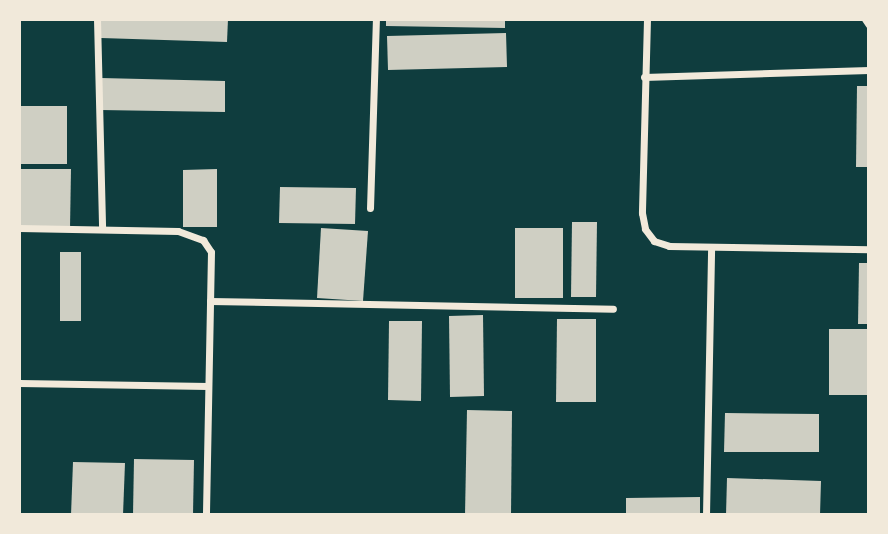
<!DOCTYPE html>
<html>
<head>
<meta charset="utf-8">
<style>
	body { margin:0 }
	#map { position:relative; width:888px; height:534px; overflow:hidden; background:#0f3d3e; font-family:"Golos Text",sans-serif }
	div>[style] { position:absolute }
	.building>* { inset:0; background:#cfcfc3 }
	.minor>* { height:7px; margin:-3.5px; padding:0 3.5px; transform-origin:3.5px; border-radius:3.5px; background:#f1e9da }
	span { translate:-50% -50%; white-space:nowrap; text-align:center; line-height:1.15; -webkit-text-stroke:5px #f1e9da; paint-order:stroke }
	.frame { position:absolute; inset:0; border:21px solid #f1e9da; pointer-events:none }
</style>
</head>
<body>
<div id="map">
	<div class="building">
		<i style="clip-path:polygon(101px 19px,228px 19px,227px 42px,101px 38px)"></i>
		<i style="clip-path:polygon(386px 19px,505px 19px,505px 28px,386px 26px)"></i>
		<i style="clip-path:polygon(506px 33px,507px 67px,388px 70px,387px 36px)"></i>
		<i style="clip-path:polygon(101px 78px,225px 81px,225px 112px,100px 110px)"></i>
		<i style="clip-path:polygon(857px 86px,869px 86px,869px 167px,856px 167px)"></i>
		<i style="clip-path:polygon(19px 106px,67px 106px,67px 164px,19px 164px)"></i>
		<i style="clip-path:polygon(19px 169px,71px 169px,70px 228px,19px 227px)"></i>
		<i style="clip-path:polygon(217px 169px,217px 227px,183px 227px,183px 170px)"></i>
		<i style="clip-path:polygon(280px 187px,356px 188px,355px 224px,279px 223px)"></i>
		<i style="clip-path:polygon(572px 222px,597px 222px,596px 297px,571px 297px)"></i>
		<i style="clip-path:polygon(321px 228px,368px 231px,363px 301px,317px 298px)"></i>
		<i style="clip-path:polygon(515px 228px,563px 228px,563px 298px,515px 298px)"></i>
		<i style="clip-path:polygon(60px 252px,81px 252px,81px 321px,60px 321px)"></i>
		<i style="clip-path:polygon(859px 263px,869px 263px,869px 324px,858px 324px)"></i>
		<i style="clip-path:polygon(483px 315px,484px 396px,450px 397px,449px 316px)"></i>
		<i style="clip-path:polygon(557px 319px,596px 319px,596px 402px,556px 402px)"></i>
		<i style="clip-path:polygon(389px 321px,422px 321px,421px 401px,388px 400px)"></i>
		<i style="clip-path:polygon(829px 329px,869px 329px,869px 395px,829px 395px)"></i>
		<i style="clip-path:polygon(467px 410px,512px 411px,511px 515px,465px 515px)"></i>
		<i style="clip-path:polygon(725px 413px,819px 414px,819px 452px,724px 452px)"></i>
		<i style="clip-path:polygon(134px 459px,194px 460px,193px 515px,133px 515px)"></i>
		<i style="clip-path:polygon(73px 462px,125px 463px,123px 515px,71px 515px)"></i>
		<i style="clip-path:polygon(727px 478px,821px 481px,820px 515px,726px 515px)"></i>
		<i style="clip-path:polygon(700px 497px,700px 515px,626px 515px,626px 498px)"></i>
	</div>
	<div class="minor">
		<i style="left:97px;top:19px;width:210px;rotate:88.6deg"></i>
		<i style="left:647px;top:19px;width:194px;rotate:91.5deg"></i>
		<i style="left:642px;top:213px;width:16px;rotate:79deg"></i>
		<i style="left:645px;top:229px;width:15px;rotate:53deg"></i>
		<i style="left:654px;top:241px;width:16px;rotate:18deg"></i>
		<i style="left:669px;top:246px;width:200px;rotate:0.9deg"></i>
		<i style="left:865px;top:19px;width:7px;rotate:56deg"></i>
		<i style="left:644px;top:77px;width:225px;rotate:-1.8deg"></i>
		<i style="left:370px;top:208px;width:189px;rotate:-88.2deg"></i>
		<i style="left:19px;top:228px;width:159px;rotate:1.1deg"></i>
		<i style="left:178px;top:231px;width:27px;rotate:20deg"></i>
		<i style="left:203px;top:240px;width:14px;rotate:56deg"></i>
		<i style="left:211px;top:252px;width:263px;rotate:91.1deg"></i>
		<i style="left:210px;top:301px;width:403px;rotate:1.1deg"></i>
		<i style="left:19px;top:383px;width:189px;rotate:0.9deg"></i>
		<i style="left:706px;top:515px;width:267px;rotate:-88.9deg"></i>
	</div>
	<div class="frame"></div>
</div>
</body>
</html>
